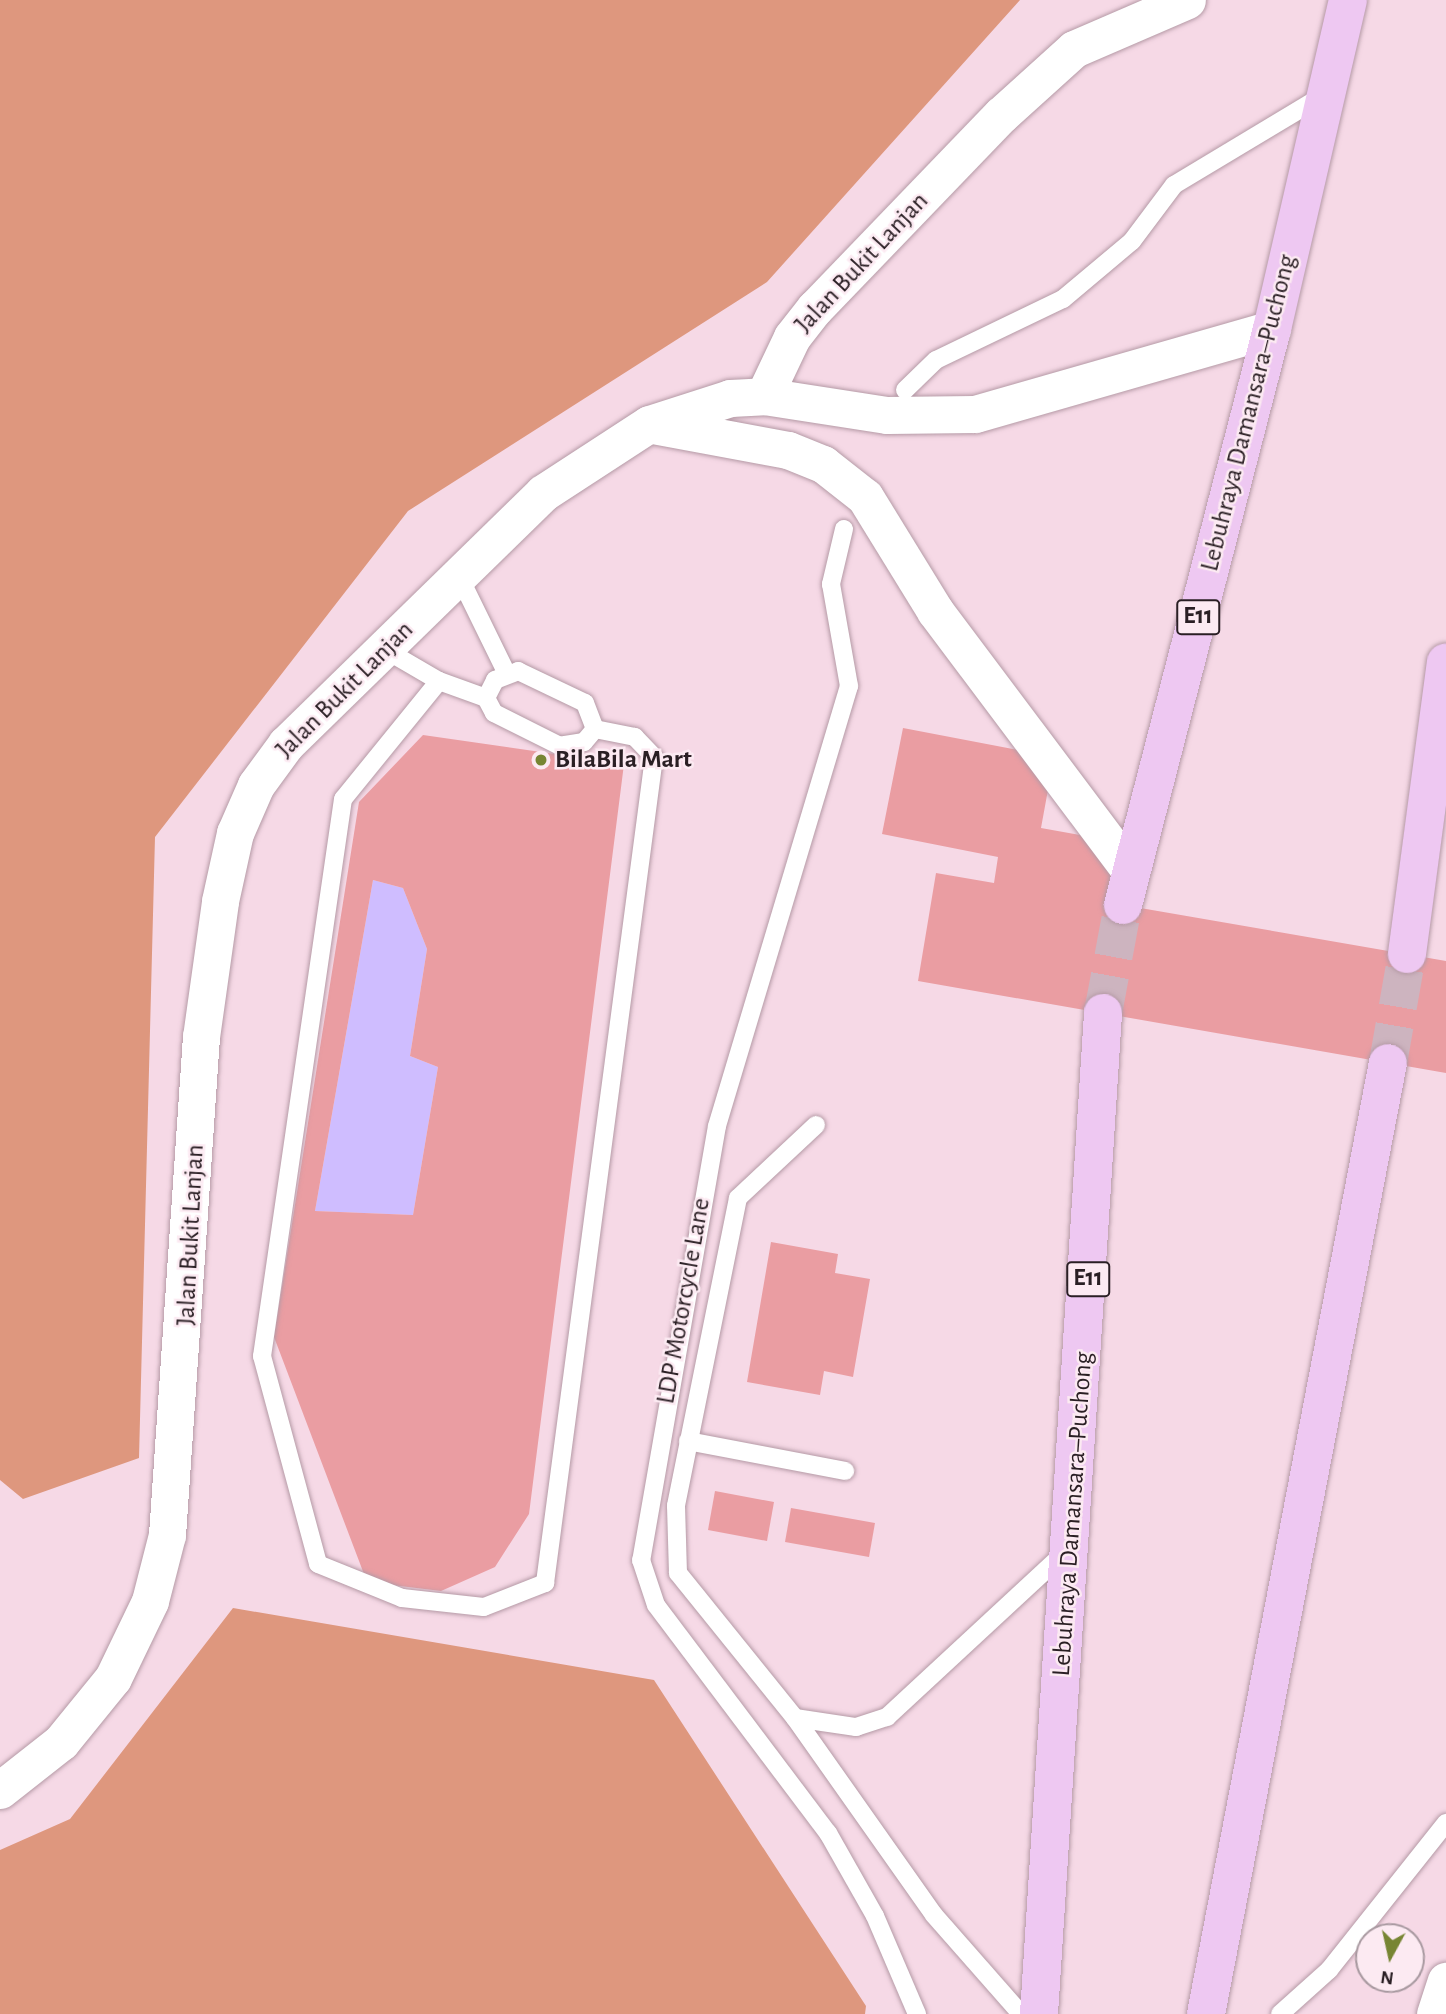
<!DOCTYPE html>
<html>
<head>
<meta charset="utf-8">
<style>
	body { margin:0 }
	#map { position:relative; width:1446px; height:2014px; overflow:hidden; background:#f6d9e6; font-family:"Alegreya Sans",sans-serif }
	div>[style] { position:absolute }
	.forest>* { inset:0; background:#de977e }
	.water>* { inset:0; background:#cfbdff }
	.building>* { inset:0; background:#ea9da2 }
	.highway-tunnel>* { height:38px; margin-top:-19px; transform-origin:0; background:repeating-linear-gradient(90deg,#cdb4bf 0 38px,transparent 0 57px) }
	.roads { filter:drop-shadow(0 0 2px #b59aa6) drop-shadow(0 0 2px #b59aa6) }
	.lane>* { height:18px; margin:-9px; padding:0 9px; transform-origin:9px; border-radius:9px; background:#fff }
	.street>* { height:37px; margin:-18.5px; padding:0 18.5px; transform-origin:18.5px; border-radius:18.5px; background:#fff }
	.highway>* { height:38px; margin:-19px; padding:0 19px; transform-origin:19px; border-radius:19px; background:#eec8f2 }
	.dots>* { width:19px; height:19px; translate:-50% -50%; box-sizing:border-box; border:4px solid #fceaf2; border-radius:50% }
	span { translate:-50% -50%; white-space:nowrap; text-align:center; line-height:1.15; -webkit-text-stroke:5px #fceaf2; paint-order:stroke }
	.shield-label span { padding:2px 5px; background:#fceaf2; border:2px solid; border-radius:5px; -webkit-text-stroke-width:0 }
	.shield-label { font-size:24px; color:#2a1f24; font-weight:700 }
	.street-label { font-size:26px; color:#2a1f24 }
	.poi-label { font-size:26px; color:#2a1f24; font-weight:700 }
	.left { translate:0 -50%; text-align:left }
	.north { position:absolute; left:1355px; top:1923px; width:70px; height:70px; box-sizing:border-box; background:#fceaf2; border:2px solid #a899a0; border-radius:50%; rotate:188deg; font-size:19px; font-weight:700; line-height:28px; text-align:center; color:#2a1f24 }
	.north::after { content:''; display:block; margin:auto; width:24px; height:32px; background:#778533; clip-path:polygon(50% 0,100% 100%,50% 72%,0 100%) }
</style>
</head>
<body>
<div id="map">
	<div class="forest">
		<i style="clip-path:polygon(0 0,1020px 0,767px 282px,408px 511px,155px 837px,139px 1458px,23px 1499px,0 1480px)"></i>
		<i style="clip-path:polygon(233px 1608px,654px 1680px,866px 2006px,865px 2014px,0 2014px,0 1850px,70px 1819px)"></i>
	</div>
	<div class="water">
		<i style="clip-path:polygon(373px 880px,403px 888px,427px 949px,410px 1056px,438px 1067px,413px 1215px,315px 1211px)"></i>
	</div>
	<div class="building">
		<i style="clip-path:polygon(903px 728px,1054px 757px,1041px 828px,1130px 844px,1123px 905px,1446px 961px,1446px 1073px,918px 981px,936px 873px,994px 883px,998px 857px,882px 834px)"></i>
		<i style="clip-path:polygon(evenodd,423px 735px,624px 764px,529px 1514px,495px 1567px,441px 1591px,367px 1582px,274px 1337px,359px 802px,423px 735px,373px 880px,403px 888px,427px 949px,410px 1056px,438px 1067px,413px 1215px,315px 1211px,373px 880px)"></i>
		<i style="clip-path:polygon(771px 1242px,838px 1254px,835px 1273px,870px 1279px,853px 1377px,824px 1371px,820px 1395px,747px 1382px)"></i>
		<i style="clip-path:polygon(715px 1491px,774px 1502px,767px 1541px,708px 1530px)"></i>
		<i style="clip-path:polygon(791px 1508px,875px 1523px,869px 1557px,785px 1542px)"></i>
	</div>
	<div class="highway-tunnel">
		<i style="left:1103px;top:1013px;width:110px;rotate:-79.5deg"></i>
		<i style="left:1388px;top:1063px;width:111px;rotate:-80.1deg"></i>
	</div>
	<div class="roads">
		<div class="lane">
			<i style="left:905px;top:390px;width:43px;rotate:-44.1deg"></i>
			<i style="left:936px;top:360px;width:141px;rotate:-25.7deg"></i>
			<i style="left:1063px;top:299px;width:90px;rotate:-40deg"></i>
			<i style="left:1132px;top:241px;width:70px;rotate:-53.1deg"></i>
			<i style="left:1174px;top:185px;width:173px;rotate:-31deg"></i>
			<i style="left:844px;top:529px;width:57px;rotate:103.3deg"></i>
			<i style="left:831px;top:584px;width:104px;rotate:80deg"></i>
			<i style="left:849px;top:686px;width:459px;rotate:106.7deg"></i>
			<i style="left:717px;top:1126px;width:441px;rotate:99.9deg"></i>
			<i style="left:641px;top:1560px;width:47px;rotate:71.6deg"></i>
			<i style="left:656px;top:1605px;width:286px;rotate:53deg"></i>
			<i style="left:828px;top:1833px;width:95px;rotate:60.5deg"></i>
			<i style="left:875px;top:1916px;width:107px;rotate:66.8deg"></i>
			<i style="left:459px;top:576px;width:107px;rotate:63.9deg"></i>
			<i style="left:384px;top:649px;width:64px;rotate:30.2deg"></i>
			<i style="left:439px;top:681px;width:50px;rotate:19.9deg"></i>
			<i style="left:518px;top:671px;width:74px;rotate:25.5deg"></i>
			<i style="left:585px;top:703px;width:28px;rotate:69deg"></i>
			<i style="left:595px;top:729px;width:17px;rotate:130deg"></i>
			<i style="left:584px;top:742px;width:24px;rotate:171deg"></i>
			<i style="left:560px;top:746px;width:74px;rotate:-153.4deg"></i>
			<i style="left:494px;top:713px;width:17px;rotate:-118deg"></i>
			<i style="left:486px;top:698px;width:20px;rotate:-63deg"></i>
			<i style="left:495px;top:680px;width:25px;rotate:-21deg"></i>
			<i style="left:439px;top:681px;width:152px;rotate:129.1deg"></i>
			<i style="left:343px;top:799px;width:563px;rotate:98.27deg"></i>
			<i style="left:262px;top:1356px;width:215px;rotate:74.9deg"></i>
			<i style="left:318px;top:1564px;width:91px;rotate:22deg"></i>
			<i style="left:402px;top:1598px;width:82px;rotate:6.3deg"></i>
			<i style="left:484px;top:1607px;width:66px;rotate:-21.5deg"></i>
			<i style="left:545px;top:1583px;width:833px;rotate:-82.48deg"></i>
			<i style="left:654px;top:757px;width:28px;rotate:-134deg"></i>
			<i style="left:635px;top:737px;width:41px;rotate:-168.7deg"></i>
			<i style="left:816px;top:1125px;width:107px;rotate:136.9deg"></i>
			<i style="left:738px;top:1198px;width:314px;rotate:101.4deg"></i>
			<i style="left:676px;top:1506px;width:67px;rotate:88.3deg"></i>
			<i style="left:678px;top:1573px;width:186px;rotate:51.1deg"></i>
			<i style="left:795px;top:1718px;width:241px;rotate:54.8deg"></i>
			<i style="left:934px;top:1915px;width:132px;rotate:48.7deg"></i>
			<i style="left:688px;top:1441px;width:160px;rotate:10.8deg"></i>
			<i style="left:795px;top:1718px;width:62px;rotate:8.4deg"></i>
			<i style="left:856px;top:1727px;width:33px;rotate:-18deg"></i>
			<i style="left:887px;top:1717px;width:241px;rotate:-42.8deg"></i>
			<i style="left:1280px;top:2014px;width:66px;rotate:-41.9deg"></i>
			<i style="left:1329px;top:1970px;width:188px;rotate:-51.5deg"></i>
		</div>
		<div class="street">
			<i style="left:764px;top:396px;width:65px;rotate:-64.6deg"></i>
			<i style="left:792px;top:337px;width:37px;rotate:-52deg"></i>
			<i style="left:815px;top:308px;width:268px;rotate:-46.1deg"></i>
			<i style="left:1001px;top:115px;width:98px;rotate:-42.1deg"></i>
			<i style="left:1074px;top:49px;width:123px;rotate:-23.4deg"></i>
			<i style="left:653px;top:425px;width:137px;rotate:10.5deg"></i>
			<i style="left:788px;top:450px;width:38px;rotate:22deg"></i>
			<i style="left:823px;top:464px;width:53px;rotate:38.2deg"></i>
			<i style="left:865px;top:497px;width:134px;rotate:58.4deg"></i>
			<i style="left:935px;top:611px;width:326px;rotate:53.1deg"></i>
			<i style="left:0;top:1790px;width:78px;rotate:-38.2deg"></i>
			<i style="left:61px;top:1742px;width:82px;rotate:-50.9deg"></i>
			<i style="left:113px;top:1678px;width:85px;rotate:-64.3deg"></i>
			<i style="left:150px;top:1601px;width:68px;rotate:-75.6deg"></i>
			<i style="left:167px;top:1535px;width:499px;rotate:-86.1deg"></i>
			<i style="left:201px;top:1037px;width:137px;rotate:-82deg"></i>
			<i style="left:220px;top:901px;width:70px;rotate:-77.6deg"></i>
			<i style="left:235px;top:833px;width:52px;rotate:-66.4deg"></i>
			<i style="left:256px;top:785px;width:51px;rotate:-53.8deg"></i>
			<i style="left:286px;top:744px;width:359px;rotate:-44.3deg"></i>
			<i style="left:543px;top:493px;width:126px;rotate:-33.1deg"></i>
			<i style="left:649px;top:424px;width:85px;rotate:-17.8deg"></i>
			<i style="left:730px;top:398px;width:34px;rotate:-3deg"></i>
			<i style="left:764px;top:396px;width:124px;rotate:8.8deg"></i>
			<i style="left:887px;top:415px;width:88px;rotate:-0.7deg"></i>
			<i style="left:975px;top:414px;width:309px;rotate:-16deg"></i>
			<i style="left:1435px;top:2014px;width:35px;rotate:-72deg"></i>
		</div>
		<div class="highway">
			<i style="left:1123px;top:905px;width:595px;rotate:-75.5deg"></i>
			<i style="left:1272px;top:329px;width:338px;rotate:-77deg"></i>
			<i style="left:1407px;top:954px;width:294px;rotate:-82.4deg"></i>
			<i style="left:1039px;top:2014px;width:1003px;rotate:-86.34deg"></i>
			<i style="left:1206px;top:2014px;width:968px;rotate:-79.17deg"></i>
		</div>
	</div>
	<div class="dots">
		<i style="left:541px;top:760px;background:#778533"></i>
	</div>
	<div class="shield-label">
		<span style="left:1198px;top:617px">E11</span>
		<span style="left:1088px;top:1279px">E11</span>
	</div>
	<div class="street-label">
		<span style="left:862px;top:263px;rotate:-47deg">Jalan Bukit Lanjan</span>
		<span style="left:1249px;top:413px;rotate:-76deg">Lebuhraya Damansara–Puchong</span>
		<span style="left:345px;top:690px;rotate:-45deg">Jalan Bukit Lanjan</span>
		<span style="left:191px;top:1235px;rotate:-87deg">Jalan Bukit Lanjan</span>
		<span style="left:684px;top:1301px;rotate:-80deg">LDP Motorcycle Lane</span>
		<span style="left:1073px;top:1514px;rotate:-86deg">Lebuhraya Damansara–Puchong</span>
	</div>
	<div class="poi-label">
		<span class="left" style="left:555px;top:760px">BilaBila Mart</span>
	</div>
	<div class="north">N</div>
</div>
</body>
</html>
